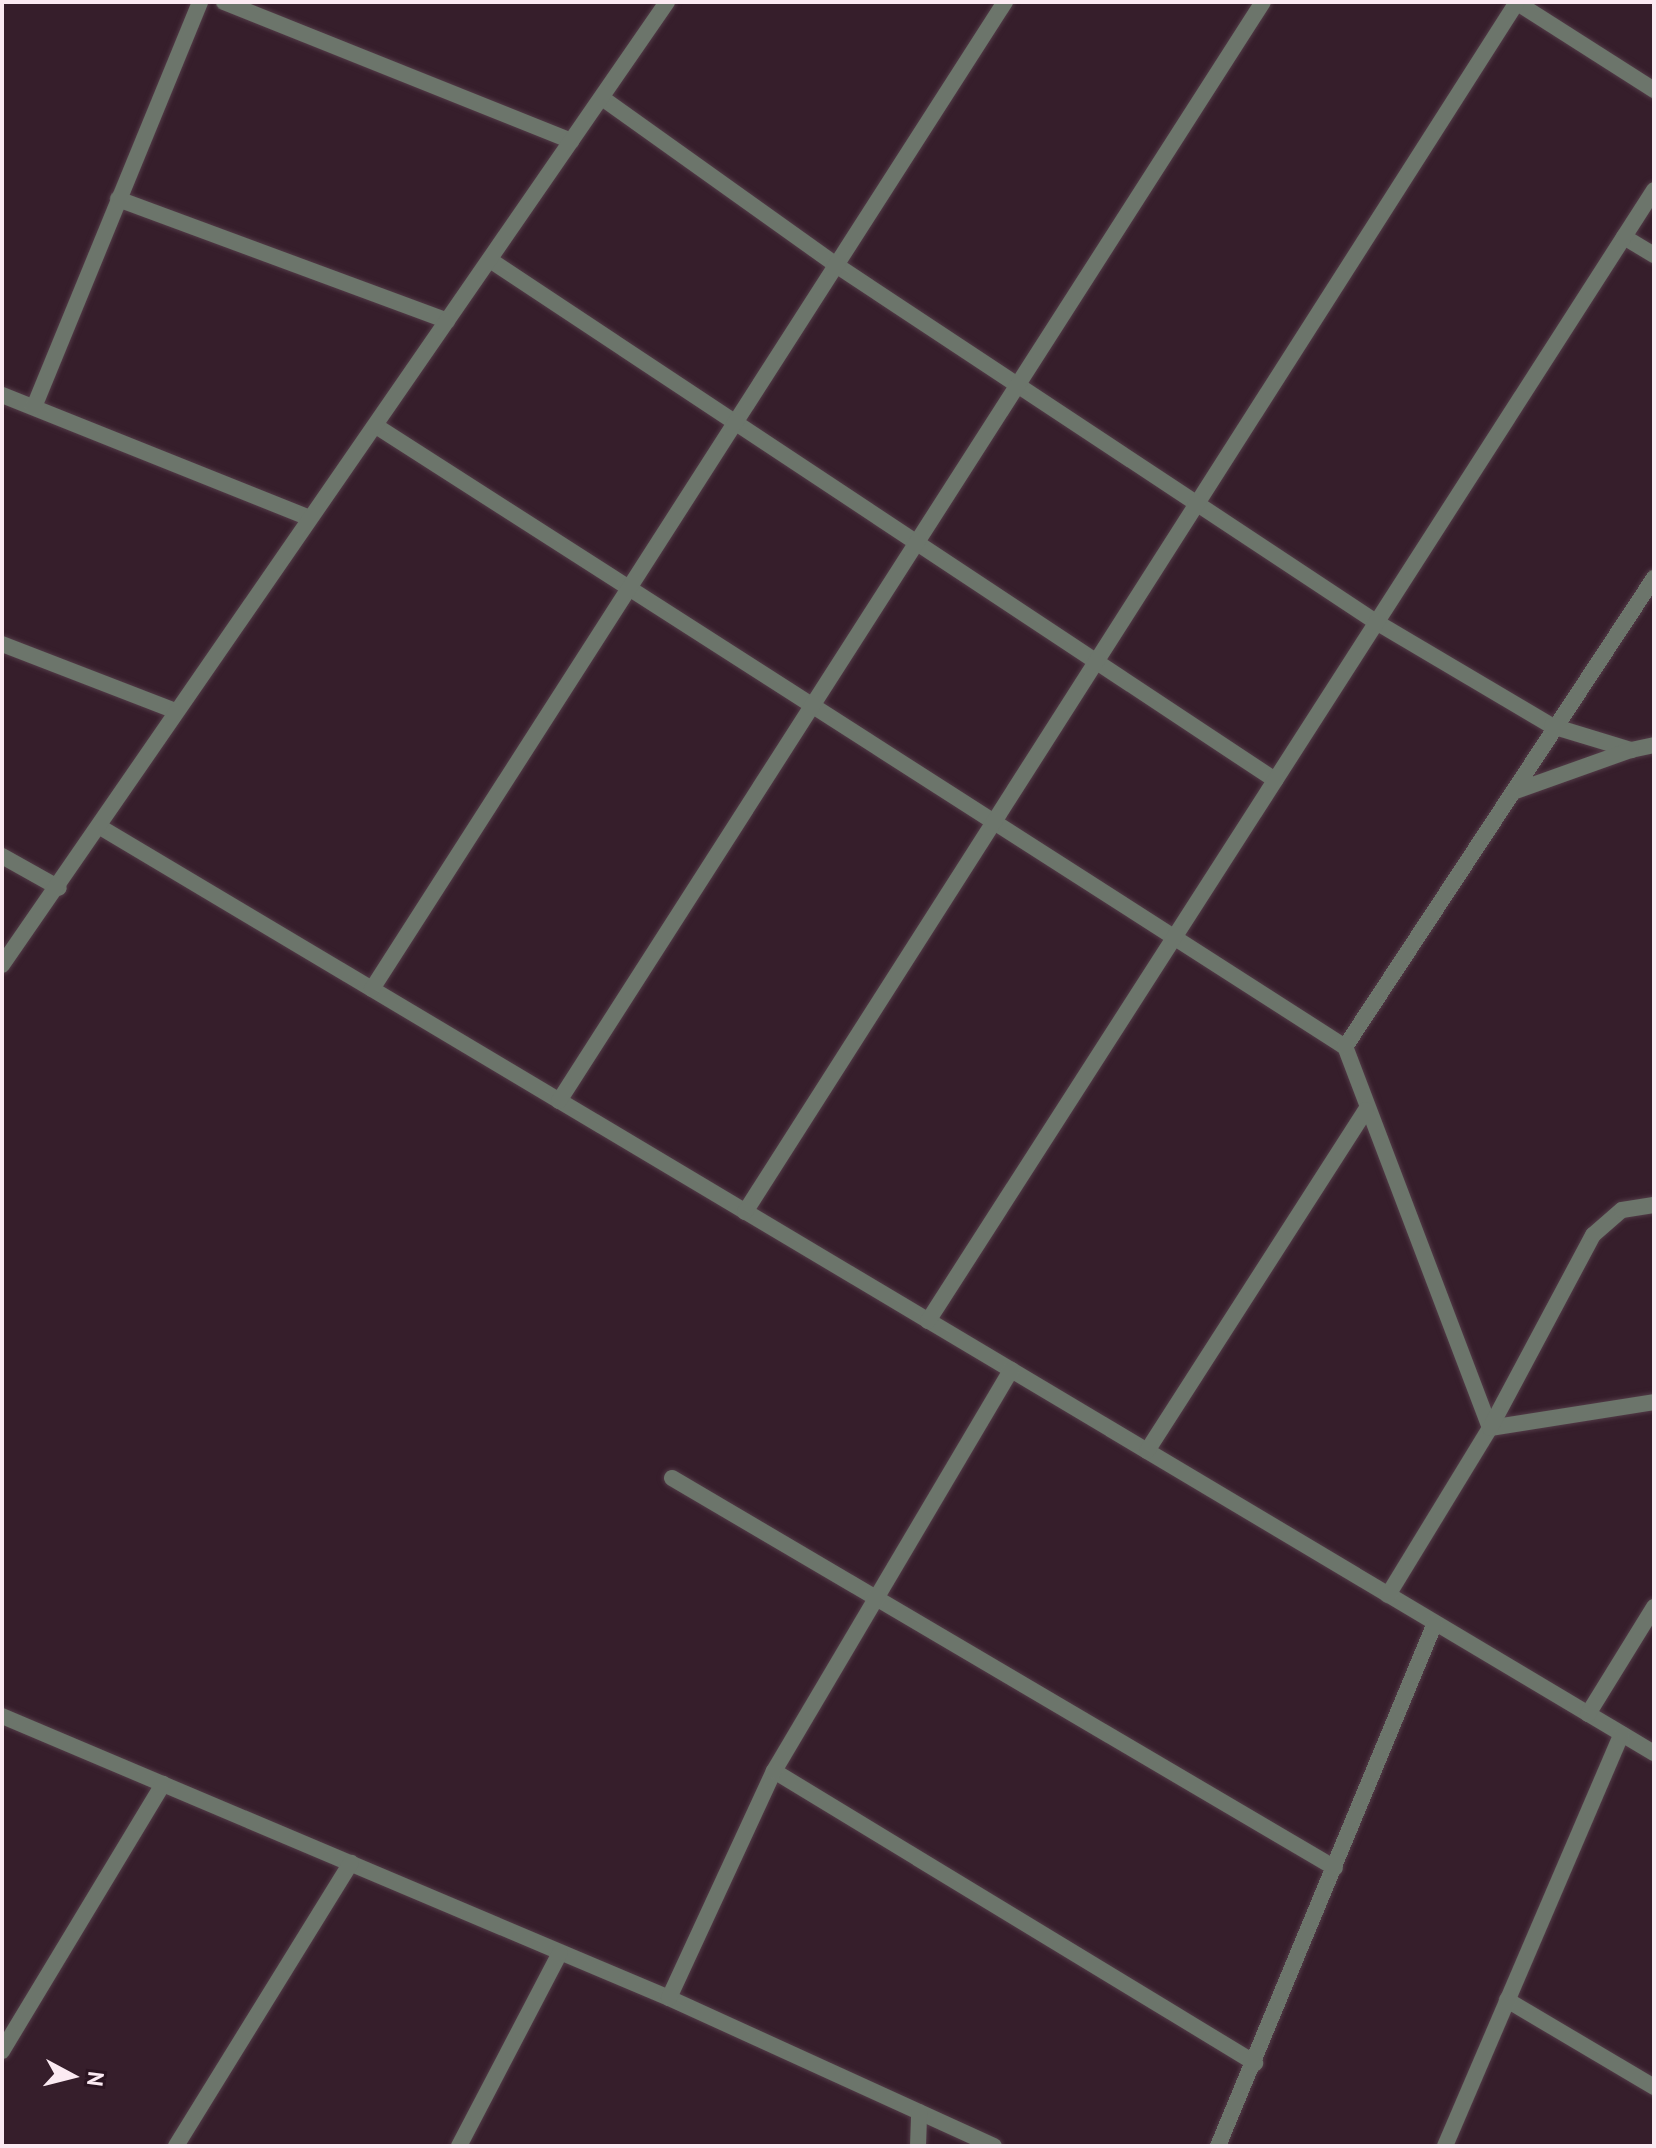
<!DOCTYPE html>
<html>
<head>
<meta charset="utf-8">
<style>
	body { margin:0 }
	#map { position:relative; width:1656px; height:2148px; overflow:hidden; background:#361e2b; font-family:"PT Sans",sans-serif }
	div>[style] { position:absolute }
	.roads { filter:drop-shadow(0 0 2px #523b47) drop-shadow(0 0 2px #523b47) }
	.minor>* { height:16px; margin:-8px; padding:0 8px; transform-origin:8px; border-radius:8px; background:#6c756b }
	span { translate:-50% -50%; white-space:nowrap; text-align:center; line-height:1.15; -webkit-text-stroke:6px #2b1421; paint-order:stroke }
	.frame { position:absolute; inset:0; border:4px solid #fbeaf2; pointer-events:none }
	.north { position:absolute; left:32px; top:2036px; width:80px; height:80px; -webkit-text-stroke:6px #2b1421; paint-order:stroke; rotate:97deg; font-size:22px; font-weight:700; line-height:32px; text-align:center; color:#fbeaf2 }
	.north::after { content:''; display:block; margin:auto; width:28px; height:36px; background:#fbeaf2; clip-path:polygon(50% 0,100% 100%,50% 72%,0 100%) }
</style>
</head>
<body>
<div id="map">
	<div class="roads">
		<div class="minor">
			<i style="left:224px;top:2px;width:374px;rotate:21.8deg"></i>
			<i style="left:1516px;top:2px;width:164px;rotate:32.5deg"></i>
			<i style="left:602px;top:98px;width:287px;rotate:35.5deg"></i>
			<i style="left:836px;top:265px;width:647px;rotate:33.47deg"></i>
			<i style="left:1376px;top:622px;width:204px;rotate:30.6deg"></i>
			<i style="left:1552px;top:726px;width:83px;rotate:16.9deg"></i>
			<i style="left:1631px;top:750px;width:24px;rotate:-12deg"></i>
			<i style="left:118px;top:199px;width:351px;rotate:20.3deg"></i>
			<i style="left:1624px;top:237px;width:35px;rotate:31deg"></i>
			<i style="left:490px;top:260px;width:942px;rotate:33.52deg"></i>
			<i style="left:2px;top:395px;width:328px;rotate:21.8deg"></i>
			<i style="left:34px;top:407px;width:438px;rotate:-67.7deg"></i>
			<i style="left:376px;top:426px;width:1151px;rotate:32.65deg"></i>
			<i style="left:2px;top:644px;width:186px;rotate:21.1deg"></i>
			<i style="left:1513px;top:792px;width:125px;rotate:-19.6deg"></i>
			<i style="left:100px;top:827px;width:1809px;rotate:30.79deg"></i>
			<i style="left:2px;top:856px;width:65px;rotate:29.3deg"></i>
			<i style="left:2px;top:965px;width:1170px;rotate:-55.37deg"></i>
			<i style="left:372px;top:989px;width:1173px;rotate:-57.33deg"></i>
			<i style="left:559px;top:1101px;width:1305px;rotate:-57.36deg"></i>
			<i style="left:745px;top:1212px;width:1435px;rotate:-57.46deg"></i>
			<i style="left:928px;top:1321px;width:1344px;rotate:-57.3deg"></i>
			<i style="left:1490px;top:1428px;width:408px;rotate:-110.8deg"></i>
			<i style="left:1345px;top:1047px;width:562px;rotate:-56.62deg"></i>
			<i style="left:1490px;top:1428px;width:166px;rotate:-9deg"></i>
			<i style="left:1147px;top:1451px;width:405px;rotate:-57.3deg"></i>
			<i style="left:672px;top:1478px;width:769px;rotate:30.47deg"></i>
			<i style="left:1388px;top:1595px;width:196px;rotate:-58.6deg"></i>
			<i style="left:1490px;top:1428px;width:219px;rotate:-61.9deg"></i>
			<i style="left:1593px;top:1235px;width:38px;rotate:-41deg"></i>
			<i style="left:1622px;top:1210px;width:32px;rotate:-9deg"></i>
			<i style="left:1588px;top:1714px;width:126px;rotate:-58.3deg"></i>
			<i style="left:2px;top:1716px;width:724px;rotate:22.92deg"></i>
			<i style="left:669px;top:1998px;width:357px;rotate:24.5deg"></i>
			<i style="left:774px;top:1771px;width:563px;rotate:31.26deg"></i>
			<i style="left:669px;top:1998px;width:250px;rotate:-65.2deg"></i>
			<i style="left:774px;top:1771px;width:466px;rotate:-59.4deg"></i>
			<i style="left:1507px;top:2000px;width:171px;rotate:30.6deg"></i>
			<i style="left:2px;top:2051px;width:312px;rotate:-58.9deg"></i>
			<i style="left:176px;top:2146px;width:333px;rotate:-58.3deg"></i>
			<i style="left:459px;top:2146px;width:218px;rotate:-62.4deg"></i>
			<i style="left:918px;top:2146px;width:34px;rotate:-88deg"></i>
			<i style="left:1218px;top:2146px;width:566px;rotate:-67.47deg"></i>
			<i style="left:1445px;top:2146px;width:448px;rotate:-66.8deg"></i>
		</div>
	</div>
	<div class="frame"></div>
	<div class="north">N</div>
</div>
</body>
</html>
